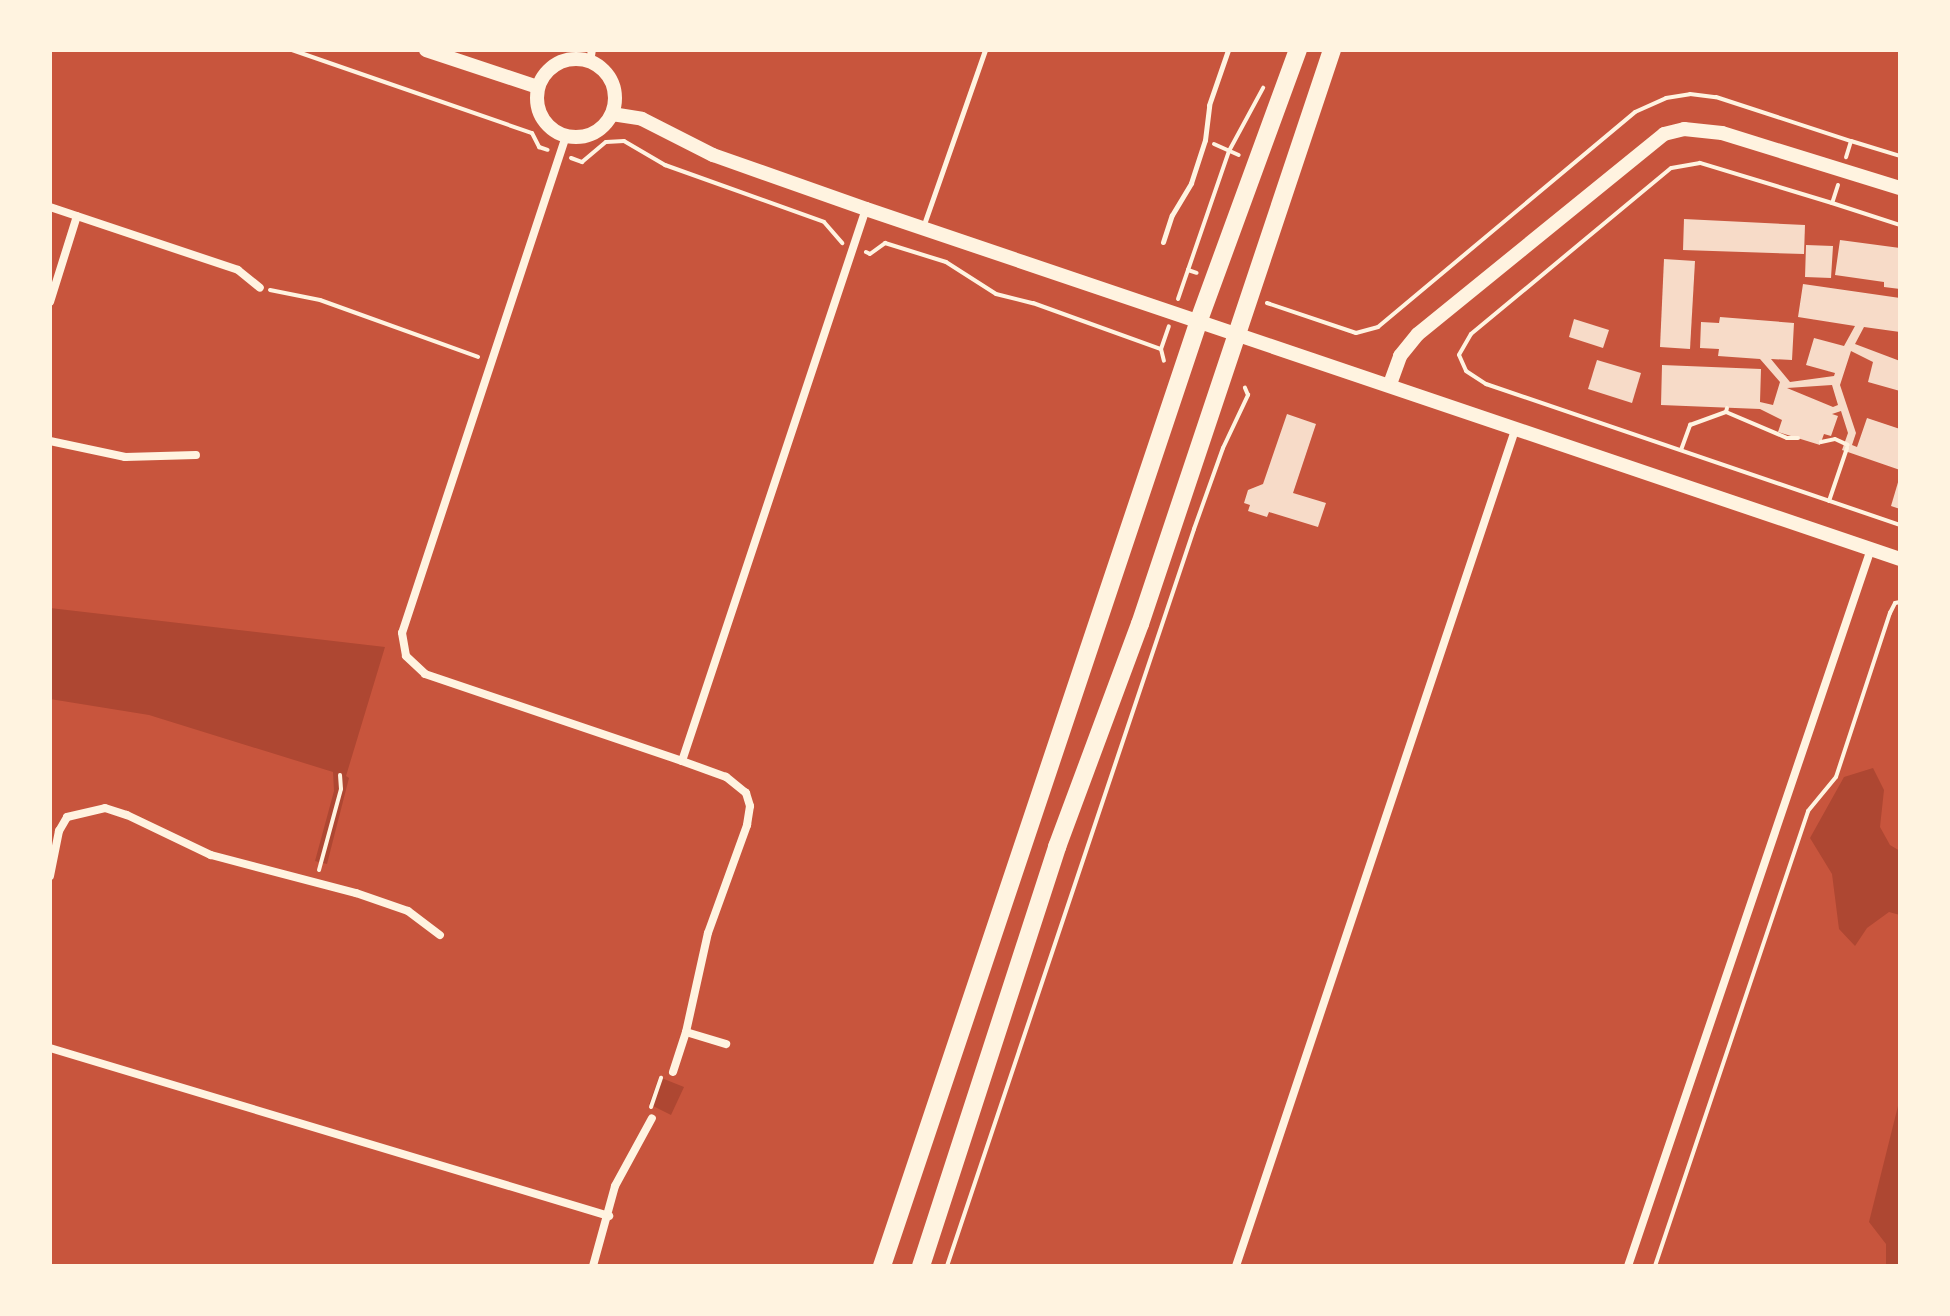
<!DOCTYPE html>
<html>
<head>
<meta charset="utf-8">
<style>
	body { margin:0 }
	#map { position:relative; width:1950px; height:1316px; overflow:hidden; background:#c8553d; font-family:Lato,sans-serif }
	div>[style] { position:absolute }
	.green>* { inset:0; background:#ae4732 }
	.building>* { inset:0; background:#f7dbc8 }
	.path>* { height:4px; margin:-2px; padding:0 2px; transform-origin:2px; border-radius:2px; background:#fff3e0 }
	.service>* { height:5px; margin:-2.5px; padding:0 2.5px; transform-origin:2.5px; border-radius:2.5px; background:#fff3e0 }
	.minor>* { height:8px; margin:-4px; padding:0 4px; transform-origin:4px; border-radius:4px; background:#fff3e0 }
	.tertiary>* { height:14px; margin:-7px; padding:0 7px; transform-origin:7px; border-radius:7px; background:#fff3e0 }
	.tertiary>.ring { margin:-7px; padding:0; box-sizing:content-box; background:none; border:14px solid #fff3e0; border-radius:50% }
	.trunk>* { height:18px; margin:-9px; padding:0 9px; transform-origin:9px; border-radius:9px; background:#fff3e0 }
	span { translate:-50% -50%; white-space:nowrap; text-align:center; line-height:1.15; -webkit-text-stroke:6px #fff3e0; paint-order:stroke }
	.frame { position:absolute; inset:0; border:52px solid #fff3e0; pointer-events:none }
</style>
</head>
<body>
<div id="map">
	<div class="green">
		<i style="clip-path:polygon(50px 608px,385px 647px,346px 776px,349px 778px,327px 864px,315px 861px,334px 791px,333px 772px,149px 715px,50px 699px)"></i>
		<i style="clip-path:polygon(1873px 768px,1884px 790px,1880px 827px,1890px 845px,1900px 851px,1900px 915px,1889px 912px,1867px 928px,1855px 946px,1839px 929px,1832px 874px,1810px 838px,1844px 777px)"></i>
		<i style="clip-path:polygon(659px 1077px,684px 1087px,671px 1115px,649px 1104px)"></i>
		<i style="clip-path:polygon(1900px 1098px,1900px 1266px,1886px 1266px,1886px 1244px,1869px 1222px)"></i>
	</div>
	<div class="building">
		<i style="clip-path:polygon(1684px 219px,1805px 225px,1804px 254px,1683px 250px)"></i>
		<i style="clip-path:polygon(1840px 240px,1900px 248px,1900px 289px,1884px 287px,1884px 282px,1835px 275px)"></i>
		<i style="clip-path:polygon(1806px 245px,1833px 246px,1831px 278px,1805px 277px)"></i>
		<i style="clip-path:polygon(1664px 259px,1695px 261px,1690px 349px,1660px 347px)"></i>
		<i style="clip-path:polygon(evenodd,1803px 284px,1900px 298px,1900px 332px,1864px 327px,1855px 344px,1900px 361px,1900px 391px,1868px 382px,1873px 362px,1851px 351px,1840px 385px,1856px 433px,1852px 445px,1857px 447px,1867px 418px,1900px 429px,1900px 470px,1842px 450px,1848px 433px,1841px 411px,1832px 414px,1838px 416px,1831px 436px,1824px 434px,1820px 445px,1778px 432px,1782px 420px,1760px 409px,1661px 405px,1662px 365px,1761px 369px,1760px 402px,1773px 405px,1780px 382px,1760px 359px,1718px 356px,1719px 349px,1700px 348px,1701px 322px,1719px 323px,1720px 317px,1794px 323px,1792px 360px,1771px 359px,1790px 382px,1834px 376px,1835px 373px,1806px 365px,1814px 338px,1844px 346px,1855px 326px,1798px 317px,1803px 284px,1832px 385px,1838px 405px,1833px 407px,1787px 388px,1832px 385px)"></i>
		<i style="clip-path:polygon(1574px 319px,1609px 330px,1603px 348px,1569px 337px)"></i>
		<i style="clip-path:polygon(1597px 360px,1641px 373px,1632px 403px,1588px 389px)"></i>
		<i style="clip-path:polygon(1287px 414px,1316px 424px,1293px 493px,1326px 503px,1318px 527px,1269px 512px,1267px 517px,1248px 511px,1250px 505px,1244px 503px,1248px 490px,1263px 484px)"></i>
		<i style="clip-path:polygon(1899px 479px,1900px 480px,1900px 509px,1891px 506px)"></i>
	</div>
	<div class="path">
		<i style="left:292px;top:50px;width:254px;rotate:19.1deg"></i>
		<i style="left:532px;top:133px;width:16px;rotate:63deg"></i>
		<i style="left:539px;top:147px;width:9px;rotate:18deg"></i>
		<i style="left:1851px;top:141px;width:51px;rotate:17deg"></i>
		<i style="left:1214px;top:144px;width:27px;rotate:24deg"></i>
		<i style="left:571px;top:158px;width:12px;rotate:20deg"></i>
		<i style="left:582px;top:162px;width:31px;rotate:-40deg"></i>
		<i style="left:606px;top:142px;width:18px;rotate:-3deg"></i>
		<i style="left:624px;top:141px;width:48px;rotate:30.3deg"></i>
		<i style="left:665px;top:165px;width:169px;rotate:19.7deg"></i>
		<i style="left:824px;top:222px;width:28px;rotate:49deg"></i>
		<i style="left:1838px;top:185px;width:19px;rotate:108deg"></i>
		<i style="left:1832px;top:203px;width:138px;rotate:-163.1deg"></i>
		<i style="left:1700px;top:163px;width:29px;rotate:170deg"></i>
		<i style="left:1671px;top:168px;width:260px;rotate:140.3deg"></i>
		<i style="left:1471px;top:334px;width:24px;rotate:120deg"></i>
		<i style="left:1459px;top:355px;width:17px;rotate:66deg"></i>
		<i style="left:1466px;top:371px;width:24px;rotate:33deg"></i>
		<i style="left:1486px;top:384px;width:437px;rotate:18.8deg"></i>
		<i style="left:1832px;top:203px;width:71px;rotate:17.9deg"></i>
		<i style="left:866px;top:252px;width:4px;rotate:27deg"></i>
		<i style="left:870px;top:254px;width:19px;rotate:-36deg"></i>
		<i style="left:885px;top:243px;width:64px;rotate:17.3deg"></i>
		<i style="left:946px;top:262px;width:59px;rotate:32.6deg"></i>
		<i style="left:996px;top:294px;width:38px;rotate:14deg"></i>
		<i style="left:1033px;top:303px;width:136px;rotate:19.8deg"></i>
		<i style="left:1161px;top:349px;width:12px;rotate:76deg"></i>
		<i style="left:1188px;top:270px;width:126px;rotate:-71deg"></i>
		<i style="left:1229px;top:151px;width:72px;rotate:-61.6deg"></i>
		<i style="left:270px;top:290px;width:51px;rotate:11.3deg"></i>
		<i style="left:320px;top:300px;width:168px;rotate:19.8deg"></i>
		<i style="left:1178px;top:299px;width:31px;rotate:-71deg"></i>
		<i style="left:1188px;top:270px;width:9px;rotate:18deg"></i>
		<i style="left:1267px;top:303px;width:94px;rotate:18.6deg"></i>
		<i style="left:1356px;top:333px;width:23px;rotate:-15deg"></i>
		<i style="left:1378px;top:327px;width:335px;rotate:-39.9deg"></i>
		<i style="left:1635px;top:112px;width:34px;rotate:-24deg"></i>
		<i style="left:1666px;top:98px;width:24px;rotate:-9deg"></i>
		<i style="left:1690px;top:94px;width:26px;rotate:7deg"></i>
		<i style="left:1716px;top:97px;width:142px;rotate:18.1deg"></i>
		<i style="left:1851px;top:141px;width:17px;rotate:107deg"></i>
		<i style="left:1161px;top:349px;width:24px;rotate:-71deg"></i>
		<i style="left:1726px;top:412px;width:66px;rotate:23.1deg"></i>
		<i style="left:1787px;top:438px;width:11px"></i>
		<i style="left:1821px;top:442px;width:14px;rotate:-12deg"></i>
		<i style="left:1835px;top:439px;width:14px;rotate:25deg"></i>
		<i style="left:1681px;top:450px;width:27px;rotate:-70deg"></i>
		<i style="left:1690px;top:425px;width:38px;rotate:-20deg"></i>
		<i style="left:1726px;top:412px;width:4px;rotate:-76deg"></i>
		<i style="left:1829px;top:501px;width:56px;rotate:-71.2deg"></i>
		<i style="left:319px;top:870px;width:84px;rotate:-74.8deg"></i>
		<i style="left:341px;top:789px;width:14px;rotate:-94deg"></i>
		<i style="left:651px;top:1107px;width:31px;rotate:-71deg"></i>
		<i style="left:947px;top:1266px;width:777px;rotate:-71.47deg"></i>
		<i style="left:1194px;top:529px;width:86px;rotate:-70.3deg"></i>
		<i style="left:1223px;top:448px;width:59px;rotate:-64.7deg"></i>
		<i style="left:1248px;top:395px;width:8px;rotate:-113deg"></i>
		<i style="left:1655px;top:1266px;width:480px;rotate:-71.4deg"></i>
		<i style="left:1808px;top:811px;width:44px;rotate:-50.5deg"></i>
		<i style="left:1836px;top:777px;width:173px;rotate:-71.8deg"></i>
		<i style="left:1890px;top:613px;width:11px;rotate:-63deg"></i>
		<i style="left:1895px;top:603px;width:5px;rotate:-11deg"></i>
	</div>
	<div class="service">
		<i style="left:923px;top:227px;width:188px;rotate:-70.7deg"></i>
		<i style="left:1163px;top:242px;width:28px;rotate:-72deg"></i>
		<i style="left:1172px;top:215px;width:37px;rotate:-59deg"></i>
		<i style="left:1191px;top:183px;width:45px;rotate:-72deg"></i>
		<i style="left:1205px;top:140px;width:35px;rotate:-83deg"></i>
		<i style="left:1209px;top:105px;width:58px;rotate:-70.9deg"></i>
	</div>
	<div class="minor">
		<i style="left:590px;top:62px;width:12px;rotate:-81deg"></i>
		<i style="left:566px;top:136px;width:523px;rotate:108.26deg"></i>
		<i style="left:402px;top:633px;width:23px;rotate:80deg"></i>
		<i style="left:406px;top:656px;width:26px;rotate:43deg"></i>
		<i style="left:425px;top:674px;width:271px;rotate:18.7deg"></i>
		<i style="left:50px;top:207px;width:198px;rotate:18.5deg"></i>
		<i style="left:238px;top:270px;width:28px;rotate:39deg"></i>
		<i style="left:50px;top:302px;width:90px;rotate:-72.6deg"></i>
		<i style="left:50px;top:441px;width:77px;rotate:12deg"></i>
		<i style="left:125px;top:457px;width:71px;rotate:-1.6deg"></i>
		<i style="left:50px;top:876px;width:46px;rotate:-78.7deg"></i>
		<i style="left:59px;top:831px;width:16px;rotate:-60deg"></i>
		<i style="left:67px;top:817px;width:39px;rotate:-13deg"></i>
		<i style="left:105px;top:808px;width:23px;rotate:18deg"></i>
		<i style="left:127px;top:815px;width:93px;rotate:25.5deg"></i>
		<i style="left:211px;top:855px;width:150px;rotate:14.7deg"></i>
		<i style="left:356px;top:893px;width:55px;rotate:19.1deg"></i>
		<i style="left:408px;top:911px;width:40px;rotate:37deg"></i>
		<i style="left:686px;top:1032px;width:42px;rotate:16.7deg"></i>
		<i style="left:50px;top:1048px;width:584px;rotate:16.73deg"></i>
		<i style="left:673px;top:1072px;width:42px;rotate:-72deg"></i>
		<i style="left:686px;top:1032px;width:101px;rotate:-77.5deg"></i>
		<i style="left:708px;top:933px;width:115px;rotate:-70.1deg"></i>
		<i style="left:747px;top:825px;width:19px;rotate:-81deg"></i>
		<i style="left:750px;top:806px;width:14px;rotate:-107deg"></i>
		<i style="left:746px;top:793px;width:26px;rotate:-141deg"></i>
		<i style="left:726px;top:777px;width:47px;rotate:-160deg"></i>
		<i style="left:682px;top:761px;width:582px;rotate:-71.57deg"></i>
		<i style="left:593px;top:1266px;width:83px;rotate:-74.6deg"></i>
		<i style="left:615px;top:1186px;width:77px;rotate:-61.4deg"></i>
		<i style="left:1236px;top:1266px;width:881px;rotate:-71.54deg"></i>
		<i style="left:1628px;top:1266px;width:757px;rotate:-71.28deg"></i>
	</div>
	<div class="tertiary">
		<i style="left:426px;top:50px;width:118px;rotate:18.3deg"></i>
		<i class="ring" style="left:537px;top:59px;width:64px;height:64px"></i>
		<i style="left:612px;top:114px;width:30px;rotate:9deg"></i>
		<i style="left:642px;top:119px;width:80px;rotate:26.9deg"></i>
		<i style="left:713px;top:155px;width:162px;rotate:19.4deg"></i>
		<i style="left:866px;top:209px;width:1092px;rotate:18.7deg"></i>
		<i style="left:1390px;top:384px;width:30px;rotate:-70deg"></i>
		<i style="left:1400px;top:356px;width:28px;rotate:-51deg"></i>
		<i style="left:1418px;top:334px;width:317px;rotate:-39.1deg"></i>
		<i style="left:1664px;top:134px;width:21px;rotate:-14deg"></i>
		<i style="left:1684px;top:129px;width:38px;rotate:6deg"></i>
		<i style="left:1722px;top:133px;width:186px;rotate:17.2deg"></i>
	</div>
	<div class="trunk">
		<i style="left:882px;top:1266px;width:998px;rotate:-71.47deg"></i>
		<i style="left:1199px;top:320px;width:288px;rotate:-69.9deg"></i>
		<i style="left:921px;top:1266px;width:441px;rotate:-72deg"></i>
		<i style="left:1057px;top:847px;width:238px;rotate:-69.6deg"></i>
		<i style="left:1140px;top:624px;width:605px;rotate:-71.51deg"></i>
	</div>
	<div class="frame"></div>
</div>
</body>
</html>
